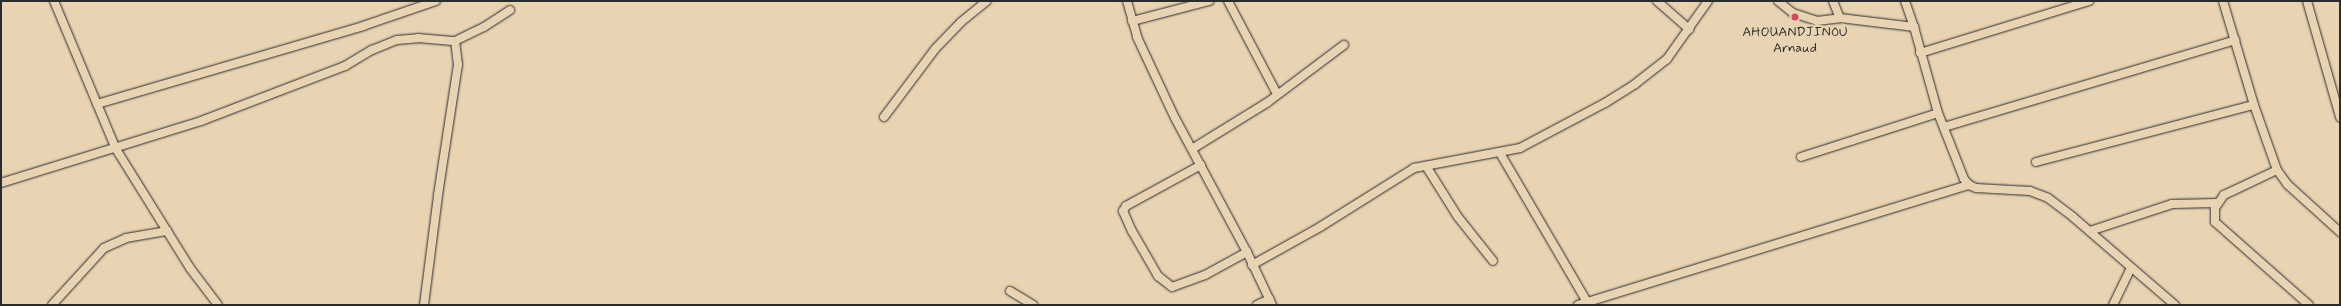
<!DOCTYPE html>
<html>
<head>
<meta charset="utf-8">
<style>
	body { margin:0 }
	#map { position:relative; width:2341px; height:306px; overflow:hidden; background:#e8d4b3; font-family:Mynerve,sans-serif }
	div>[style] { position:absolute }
	.roads { filter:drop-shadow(0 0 1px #2b2b2b) drop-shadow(0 0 1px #2b2b2b) }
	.street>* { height:8px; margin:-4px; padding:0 4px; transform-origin:4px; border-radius:4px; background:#e8d4b3 }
	.dots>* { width:11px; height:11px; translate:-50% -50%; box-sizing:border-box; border:2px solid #e8d4b3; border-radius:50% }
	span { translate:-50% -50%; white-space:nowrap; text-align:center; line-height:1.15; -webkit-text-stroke:4px #e8d4b3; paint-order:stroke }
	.poi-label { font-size:14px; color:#2b2b2b }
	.frame { position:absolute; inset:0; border:2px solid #2b2b2b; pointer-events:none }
</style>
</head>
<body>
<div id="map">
	<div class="roads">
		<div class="street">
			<i style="left:54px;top:1px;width:160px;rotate:67.3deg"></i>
			<i style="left:116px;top:149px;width:140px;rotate:58.1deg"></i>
			<i style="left:190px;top:268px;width:46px;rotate:52.9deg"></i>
			<i style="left:1127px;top:1px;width:37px;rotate:74deg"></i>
			<i style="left:1137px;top:37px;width:89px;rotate:64.9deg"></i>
			<i style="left:1175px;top:118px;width:152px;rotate:61.8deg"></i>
			<i style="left:1247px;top:252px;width:59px;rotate:64.7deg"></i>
			<i style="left:1228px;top:1px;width:105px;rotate:62.2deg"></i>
			<i style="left:1657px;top:1px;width:43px;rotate:41.2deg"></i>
			<i style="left:1778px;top:1px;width:19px;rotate:39deg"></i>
			<i style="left:1793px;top:13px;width:25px;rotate:18deg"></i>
			<i style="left:1817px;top:21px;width:23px;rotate:-7deg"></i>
			<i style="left:1840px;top:18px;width:75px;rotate:6.9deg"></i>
			<i style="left:1914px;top:27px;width:89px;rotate:74.4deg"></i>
			<i style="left:1938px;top:113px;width:71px;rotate:68.5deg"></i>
			<i style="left:1964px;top:179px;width:8px;rotate:50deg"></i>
			<i style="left:1969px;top:185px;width:8px;rotate:23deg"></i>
			<i style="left:1976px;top:188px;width:54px;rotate:3.2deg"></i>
			<i style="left:2030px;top:191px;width:19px;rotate:21deg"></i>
			<i style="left:2048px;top:198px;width:31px;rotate:37deg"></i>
			<i style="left:2073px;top:217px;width:135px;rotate:40.8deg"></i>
			<i style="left:1833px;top:1px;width:18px;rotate:68deg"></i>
			<i style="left:1905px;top:1px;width:28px;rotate:71deg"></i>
			<i style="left:2223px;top:1px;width:109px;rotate:73.4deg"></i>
			<i style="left:2254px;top:105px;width:69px;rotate:70.5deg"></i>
			<i style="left:2277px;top:170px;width:17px;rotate:54deg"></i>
			<i style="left:2287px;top:184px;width:72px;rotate:42.2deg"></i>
			<i style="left:2307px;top:1px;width:121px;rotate:74.1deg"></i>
			<i style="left:1132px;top:21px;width:80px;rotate:-14.6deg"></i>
			<i style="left:1920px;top:53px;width:177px;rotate:-17.1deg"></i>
			<i style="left:97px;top:104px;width:277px;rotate:-16.3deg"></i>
			<i style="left:363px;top:26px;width:77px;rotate:-18.9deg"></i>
			<i style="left:884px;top:117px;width:85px;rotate:-53.1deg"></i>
			<i style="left:935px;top:49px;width:37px;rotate:-46deg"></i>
			<i style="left:961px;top:22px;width:33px;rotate:-39deg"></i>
			<i style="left:1944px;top:127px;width:304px;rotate:-16.6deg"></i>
			<i style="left:1192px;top:149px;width:89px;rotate:-31.7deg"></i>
			<i style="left:1268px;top:102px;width:95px;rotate:-36.9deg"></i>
			<i style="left:1500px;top:153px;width:173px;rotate:59.7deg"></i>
			<i style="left:1801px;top:157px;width:144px;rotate:-17.8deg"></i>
			<i style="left:2036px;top:162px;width:225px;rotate:-14.7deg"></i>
			<i style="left:1201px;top:165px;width:85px;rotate:151.3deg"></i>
			<i style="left:1126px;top:206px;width:6px;rotate:121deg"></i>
			<i style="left:1123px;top:211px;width:22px;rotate:66deg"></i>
			<i style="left:1132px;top:231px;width:52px;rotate:60deg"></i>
			<i style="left:1158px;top:276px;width:18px;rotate:38deg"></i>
			<i style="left:1172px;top:287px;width:35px;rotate:-20deg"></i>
			<i style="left:1205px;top:275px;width:48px;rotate:-28.7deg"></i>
			<i style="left:1426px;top:166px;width:60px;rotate:57.9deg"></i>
			<i style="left:1458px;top:217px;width:56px;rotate:51.5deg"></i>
			<i style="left:2277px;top:170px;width:59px;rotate:154.7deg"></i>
			<i style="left:2224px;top:195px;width:16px;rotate:125deg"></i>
			<i style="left:2215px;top:208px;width:14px;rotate:90deg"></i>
			<i style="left:2215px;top:222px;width:125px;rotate:41.4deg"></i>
			<i style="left:1px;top:183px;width:209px;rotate:-17.2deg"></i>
			<i style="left:201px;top:121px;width:154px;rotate:-20.9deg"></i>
			<i style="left:345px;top:66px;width:31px;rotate:-31deg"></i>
			<i style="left:372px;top:50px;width:27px;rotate:-22deg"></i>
			<i style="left:397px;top:40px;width:21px;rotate:-5deg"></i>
			<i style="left:418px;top:38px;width:37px;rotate:5deg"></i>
			<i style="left:455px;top:41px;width:32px;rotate:-26deg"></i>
			<i style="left:484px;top:27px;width:31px;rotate:-33deg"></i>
			<i style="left:2090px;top:231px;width:86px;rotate:-18.2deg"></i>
			<i style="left:2172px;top:204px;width:45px;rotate:-1.3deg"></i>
			<i style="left:1252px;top:265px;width:78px;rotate:-29.2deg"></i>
			<i style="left:1320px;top:227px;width:111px;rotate:-32.1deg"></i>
			<i style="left:1414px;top:168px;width:108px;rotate:-10.7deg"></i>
			<i style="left:1520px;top:148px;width:96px;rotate:-27.9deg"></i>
			<i style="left:1605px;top:103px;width:36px;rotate:-32deg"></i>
			<i style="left:1635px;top:84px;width:41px;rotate:-38deg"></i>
			<i style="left:1667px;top:59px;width:71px;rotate:-54.7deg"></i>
			<i style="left:1010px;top:291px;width:27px;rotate:31deg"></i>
			<i style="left:52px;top:305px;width:77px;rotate:-47.6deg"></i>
			<i style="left:104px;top:248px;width:24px;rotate:-24deg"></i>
			<i style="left:126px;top:238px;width:42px;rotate:-9.7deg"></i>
			<i style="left:424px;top:305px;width:111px;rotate:-82.7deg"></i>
			<i style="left:438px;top:195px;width:132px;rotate:-81.3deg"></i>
			<i style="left:458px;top:65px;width:24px;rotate:-97deg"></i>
			<i style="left:1257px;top:305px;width:14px;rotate:-25deg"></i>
			<i style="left:1578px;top:305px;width:409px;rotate:-17.1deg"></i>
			<i style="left:2113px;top:305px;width:41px;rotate:-64.1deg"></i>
		</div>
	</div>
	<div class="dots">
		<i style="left:1795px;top:17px;background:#d1495b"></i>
	</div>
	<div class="poi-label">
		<span style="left:1795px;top:40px">AHOUANDJINOU<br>Arnaud</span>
	</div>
	<div class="frame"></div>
</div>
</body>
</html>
